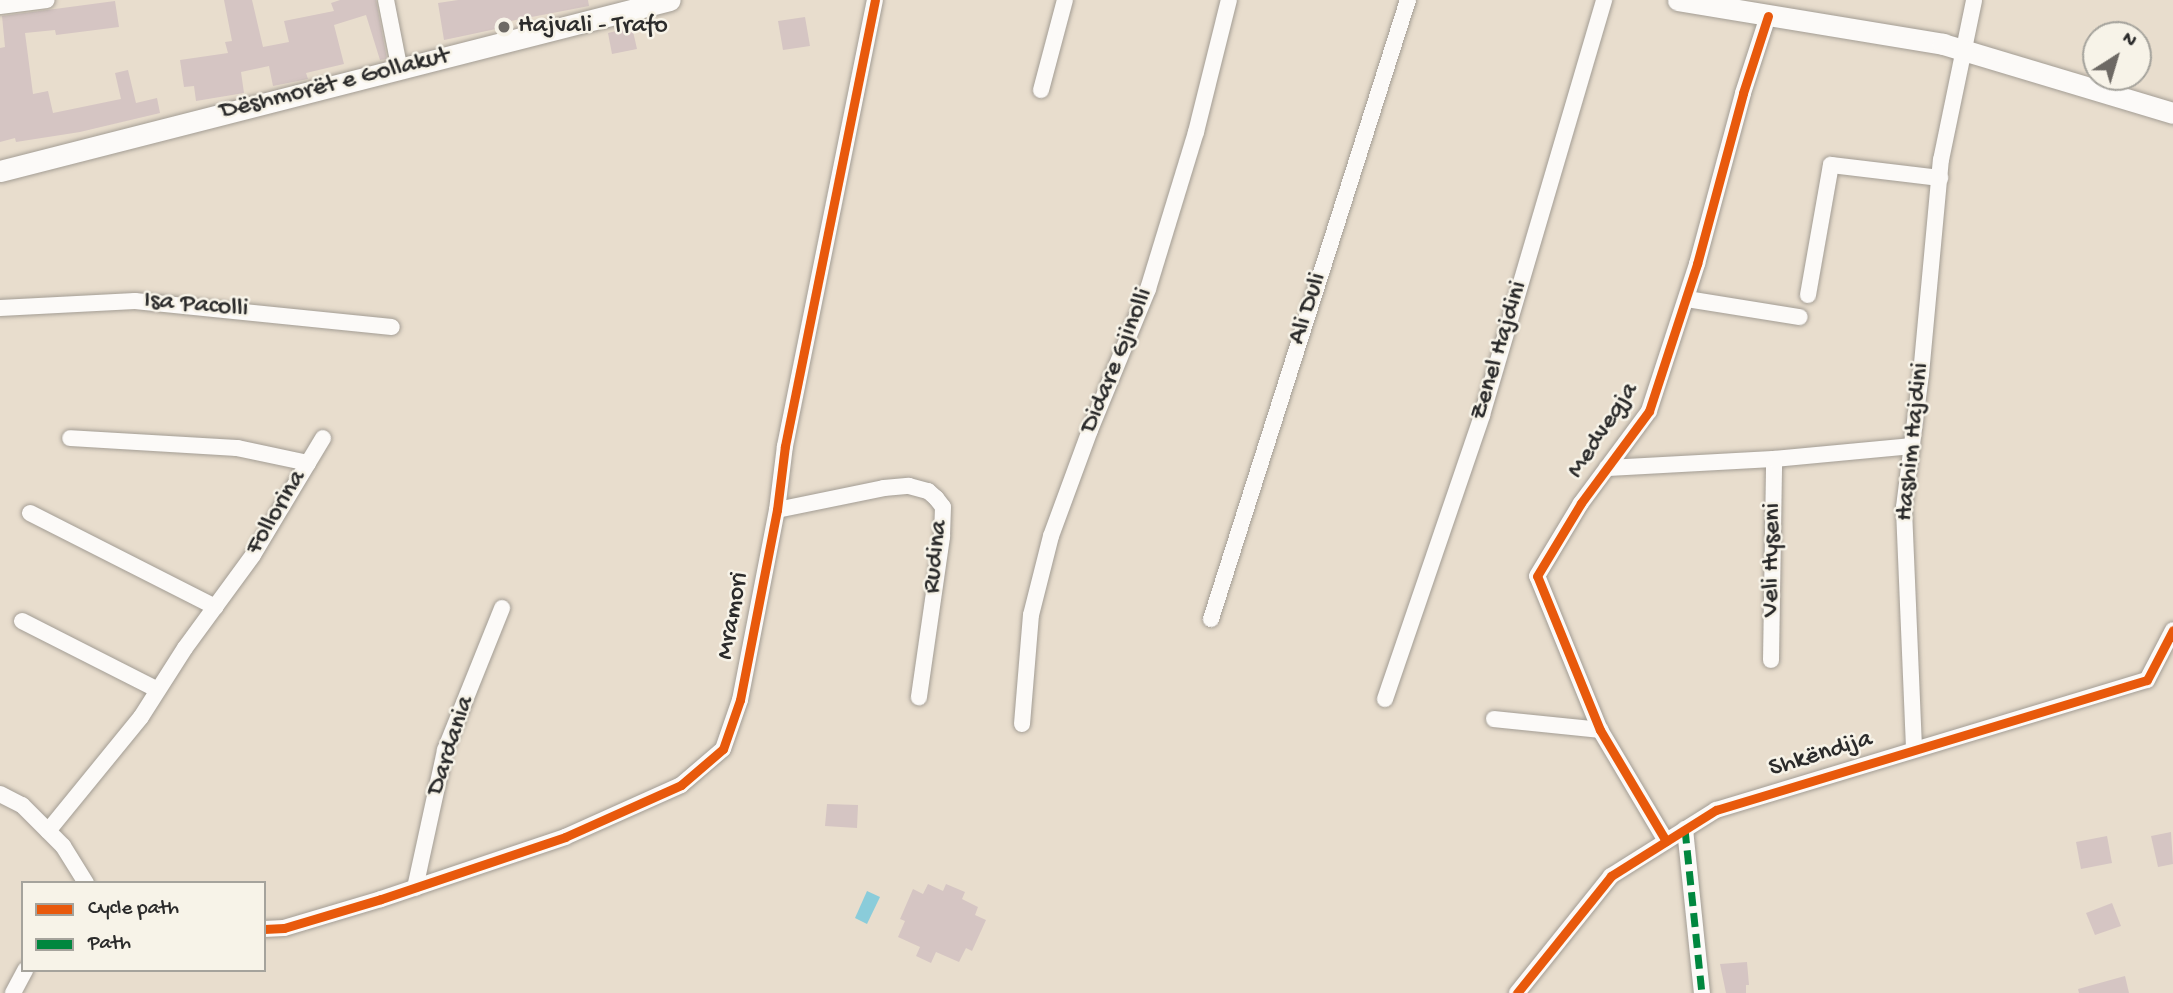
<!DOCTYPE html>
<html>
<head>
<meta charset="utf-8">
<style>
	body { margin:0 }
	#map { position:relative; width:2173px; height:993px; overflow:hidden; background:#e8ddcd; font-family:"Gochi Hand",sans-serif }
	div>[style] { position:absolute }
	.water>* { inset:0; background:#8accda }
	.building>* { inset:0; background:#d5c5c3 }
	.roads { filter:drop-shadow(0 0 2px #a39d94) drop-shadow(0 0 2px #a39d94) }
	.minor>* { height:16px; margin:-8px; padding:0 8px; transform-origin:8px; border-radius:8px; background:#fcfaf8 }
	.tertiary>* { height:21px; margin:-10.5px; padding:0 10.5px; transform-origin:10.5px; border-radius:10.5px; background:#fcfaf8 }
	.quiet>* { height:7px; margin-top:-3.5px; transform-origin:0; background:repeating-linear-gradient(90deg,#00873e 0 14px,transparent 0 21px) }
	.cycleway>* { height:9px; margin:-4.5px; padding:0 4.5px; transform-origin:4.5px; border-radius:4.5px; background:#e8590c }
	.dots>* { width:19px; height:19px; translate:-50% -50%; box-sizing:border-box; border:4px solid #f7f3e8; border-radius:50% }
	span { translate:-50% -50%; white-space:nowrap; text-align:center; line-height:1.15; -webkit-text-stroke:5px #f7f3e8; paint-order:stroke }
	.poi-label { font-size:26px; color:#2b2b2b }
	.left { translate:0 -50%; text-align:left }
	.street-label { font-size:26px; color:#2b2b2b }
	.legend { position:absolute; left:21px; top:881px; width:245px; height:91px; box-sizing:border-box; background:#f7f3e8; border:2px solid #a5a39c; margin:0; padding:9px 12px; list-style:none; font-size:21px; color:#2b2b2b }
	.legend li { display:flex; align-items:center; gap:14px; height:35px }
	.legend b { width:35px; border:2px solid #a5a39c }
	.north { position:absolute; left:2082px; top:21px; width:70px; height:70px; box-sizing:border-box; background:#f7f3e8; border:2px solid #a5a39c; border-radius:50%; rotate:37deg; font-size:19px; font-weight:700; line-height:28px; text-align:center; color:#2b2b2b }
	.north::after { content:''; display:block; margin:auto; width:24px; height:32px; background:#6d6964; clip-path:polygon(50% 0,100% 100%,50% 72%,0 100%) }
</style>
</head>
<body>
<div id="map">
	<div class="water">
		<i style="clip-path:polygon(867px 891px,880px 897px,867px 924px,855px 918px)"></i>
	</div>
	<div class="building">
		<i style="clip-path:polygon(224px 0,252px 0,263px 47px,289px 42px,284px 21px,334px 11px,331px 3px,340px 0,376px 0,387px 59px,380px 60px,366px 15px,334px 25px,344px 64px,306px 73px,308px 79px,273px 86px,269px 66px,241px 72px,244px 93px,196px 101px,194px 86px,184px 87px,180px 60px,228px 53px,225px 42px,232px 41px)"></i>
		<i style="clip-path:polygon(458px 0,588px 0,589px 6px,495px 24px,496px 29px,444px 40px,438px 3px)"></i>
		<i style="clip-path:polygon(115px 1px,119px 27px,56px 35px,55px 30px,25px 33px,33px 94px,48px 91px,53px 113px,121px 99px,115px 73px,128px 70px,136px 103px,157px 98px,160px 113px,80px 132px,16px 142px,15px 138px,0 142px,0 48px,5px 47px,2px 16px)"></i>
		<i style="clip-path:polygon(805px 17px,810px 46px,783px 50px,778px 21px)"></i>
		<i style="clip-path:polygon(632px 27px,637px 49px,612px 54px,608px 33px)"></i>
		<i style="clip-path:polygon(827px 804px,858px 805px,857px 828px,825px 826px)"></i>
		<i style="clip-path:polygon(2171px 832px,2173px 864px,2158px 867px,2151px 836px)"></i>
		<i style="clip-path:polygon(2107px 836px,2112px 863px,2081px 869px,2076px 842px)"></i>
		<i style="clip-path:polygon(928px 884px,943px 891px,946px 884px,965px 892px,962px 899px,978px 907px,975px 915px,986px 920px,972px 951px,966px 948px,959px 962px,936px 952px,931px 963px,916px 956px,920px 947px,898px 937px,905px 921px,900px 919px,913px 889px,923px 894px)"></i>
		<i style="clip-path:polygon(2112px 903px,2121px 926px,2095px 935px,2086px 913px)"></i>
		<i style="clip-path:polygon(1747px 962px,1749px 985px,1746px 985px,1746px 993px,1726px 993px,1720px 964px)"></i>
		<i style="clip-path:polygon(2125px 976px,2129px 993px,2079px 993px,2078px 989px)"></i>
	</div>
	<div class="roads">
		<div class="minor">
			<i style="left:386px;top:0;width:72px;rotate:78.8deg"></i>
			<i style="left:0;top:6px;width:47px;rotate:-7.3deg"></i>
			<i style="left:1041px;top:90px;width:93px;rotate:-75.1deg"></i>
			<i style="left:1808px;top:295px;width:132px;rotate:-80deg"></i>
			<i style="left:1831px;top:165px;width:110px;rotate:6.8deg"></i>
			<i style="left:1687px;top:299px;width:114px;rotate:9.1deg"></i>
			<i style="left:0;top:308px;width:135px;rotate:-3deg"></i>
			<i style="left:135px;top:301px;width:258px;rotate:5.8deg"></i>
			<i style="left:308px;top:463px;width:29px;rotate:-59deg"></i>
			<i style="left:1607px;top:468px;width:167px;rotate:-3.1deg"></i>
			<i style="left:777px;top:510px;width:109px;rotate:-11.6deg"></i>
			<i style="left:884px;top:488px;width:25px;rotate:-5deg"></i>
			<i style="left:909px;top:486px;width:20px;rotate:15deg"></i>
			<i style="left:928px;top:491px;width:11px;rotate:41deg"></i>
			<i style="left:936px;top:498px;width:11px;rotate:52deg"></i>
			<i style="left:943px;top:507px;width:30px;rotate:92deg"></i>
			<i style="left:942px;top:537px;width:162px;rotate:98.2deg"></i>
			<i style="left:30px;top:513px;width:208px;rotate:26.9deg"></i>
			<i style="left:1211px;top:619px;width:650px;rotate:-72.35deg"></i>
			<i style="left:22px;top:621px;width:150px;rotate:26.9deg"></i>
			<i style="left:1771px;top:660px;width:201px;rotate:-89.1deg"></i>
			<i style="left:1774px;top:459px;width:139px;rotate:-5.4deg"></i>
			<i style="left:1385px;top:699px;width:300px;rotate:-71.1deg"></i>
			<i style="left:1482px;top:415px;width:433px;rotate:-73.6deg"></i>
			<i style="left:1494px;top:719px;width:107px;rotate:5.9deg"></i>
			<i style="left:1022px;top:724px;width:109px;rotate:-85.3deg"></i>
			<i style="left:1031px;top:615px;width:81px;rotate:-75.8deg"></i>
			<i style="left:1051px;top:536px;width:113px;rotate:-69.8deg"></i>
			<i style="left:1090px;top:430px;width:152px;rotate:-67.6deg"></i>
			<i style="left:1148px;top:289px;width:164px;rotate:-73deg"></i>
			<i style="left:1196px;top:132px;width:136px;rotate:-76deg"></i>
			<i style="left:1914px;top:748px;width:241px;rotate:-92.4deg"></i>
			<i style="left:1904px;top:507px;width:134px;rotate:-82.7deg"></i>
			<i style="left:1921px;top:374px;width:215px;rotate:-84.7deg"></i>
			<i style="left:1941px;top:160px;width:163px;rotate:-78.3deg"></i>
			<i style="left:0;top:794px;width:25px;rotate:27deg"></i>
			<i style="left:22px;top:805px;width:58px;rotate:45deg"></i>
			<i style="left:63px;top:846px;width:44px;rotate:58.1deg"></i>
			<i style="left:1685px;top:829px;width:165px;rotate:84.1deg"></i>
			<i style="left:48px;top:831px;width:147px;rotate:-50.8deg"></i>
			<i style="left:141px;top:717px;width:82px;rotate:-57.5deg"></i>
			<i style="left:185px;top:648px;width:115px;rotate:-53.8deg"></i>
			<i style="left:253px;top:555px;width:107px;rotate:-59.1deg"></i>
			<i style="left:308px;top:463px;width:73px;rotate:-168.1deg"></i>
			<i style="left:237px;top:448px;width:167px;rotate:-176.6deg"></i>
			<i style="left:1666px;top:841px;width:129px;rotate:-120.7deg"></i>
			<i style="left:1600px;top:730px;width:166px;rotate:-112.2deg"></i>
			<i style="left:1537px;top:576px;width:85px;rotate:-58.9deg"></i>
			<i style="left:1581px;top:503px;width:114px;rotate:-53.5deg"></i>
			<i style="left:1649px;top:411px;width:155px;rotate:-71.9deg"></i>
			<i style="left:1697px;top:264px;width:177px;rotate:-74.9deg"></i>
			<i style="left:1743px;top:93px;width:81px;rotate:-72deg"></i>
			<i style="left:415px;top:888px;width:141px;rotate:-77.7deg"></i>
			<i style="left:445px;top:750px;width:153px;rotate:-68.1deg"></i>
			<i style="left:264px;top:929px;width:20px;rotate:-3deg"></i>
			<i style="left:284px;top:928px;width:101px;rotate:-16.6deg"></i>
			<i style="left:381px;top:899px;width:194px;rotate:-18.6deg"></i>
			<i style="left:565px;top:837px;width:127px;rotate:-24.1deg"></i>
			<i style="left:681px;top:785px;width:55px;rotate:-40.6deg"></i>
			<i style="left:723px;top:749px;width:52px;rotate:-70.9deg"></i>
			<i style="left:740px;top:700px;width:194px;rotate:-79deg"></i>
			<i style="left:777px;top:510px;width:64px;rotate:-82.9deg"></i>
			<i style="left:785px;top:446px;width:455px;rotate:-78.6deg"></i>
			<i style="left:13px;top:993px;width:26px;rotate:-62deg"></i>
			<i style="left:1517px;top:993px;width:150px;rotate:-51.2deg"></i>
			<i style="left:1611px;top:876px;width:124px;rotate:-32.2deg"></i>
			<i style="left:1716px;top:810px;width:450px;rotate:-16.8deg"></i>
			<i style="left:2147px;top:680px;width:56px;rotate:-62.5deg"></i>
		</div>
		<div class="tertiary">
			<i style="left:1678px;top:0;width:269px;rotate:9.4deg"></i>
			<i style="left:1943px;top:44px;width:240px;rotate:16.7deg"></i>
			<i style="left:0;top:171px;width:691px;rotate:-14.32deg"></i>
		</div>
	</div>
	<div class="quiet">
		<i style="left:1685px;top:829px;width:165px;rotate:84.1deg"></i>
	</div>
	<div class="cycleway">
		<i style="left:1666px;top:841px;width:129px;rotate:-120.7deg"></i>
		<i style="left:1600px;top:730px;width:166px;rotate:-112.2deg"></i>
		<i style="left:1537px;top:576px;width:85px;rotate:-58.9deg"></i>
		<i style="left:1581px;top:503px;width:114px;rotate:-53.5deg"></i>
		<i style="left:1649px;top:411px;width:155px;rotate:-71.9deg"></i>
		<i style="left:1697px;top:264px;width:177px;rotate:-74.9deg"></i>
		<i style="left:1743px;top:93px;width:81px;rotate:-72deg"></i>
		<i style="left:264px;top:929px;width:20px;rotate:-3deg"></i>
		<i style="left:284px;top:928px;width:101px;rotate:-16.6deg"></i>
		<i style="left:381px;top:899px;width:194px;rotate:-18.6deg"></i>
		<i style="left:565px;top:837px;width:127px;rotate:-24.1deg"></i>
		<i style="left:681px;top:785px;width:55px;rotate:-40.6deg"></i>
		<i style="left:723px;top:749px;width:52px;rotate:-70.9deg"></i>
		<i style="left:740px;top:700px;width:194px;rotate:-79deg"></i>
		<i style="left:777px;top:510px;width:64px;rotate:-82.9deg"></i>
		<i style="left:785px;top:446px;width:455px;rotate:-78.6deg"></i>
		<i style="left:1517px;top:993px;width:150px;rotate:-51.2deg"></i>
		<i style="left:1611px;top:876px;width:124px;rotate:-32.2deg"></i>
		<i style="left:1716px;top:810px;width:450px;rotate:-16.8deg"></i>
		<i style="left:2147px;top:680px;width:56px;rotate:-62.5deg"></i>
	</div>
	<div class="dots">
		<i style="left:504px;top:27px;background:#6d6964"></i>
	</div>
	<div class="poi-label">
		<span class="left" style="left:518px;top:27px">Hajvali - Trafo</span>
	</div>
	<div class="street-label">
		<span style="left:335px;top:85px;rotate:-14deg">Dëshmorët e Gollakut</span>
		<span style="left:196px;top:306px;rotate:5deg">Isa Pacolli</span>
		<span style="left:1309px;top:309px;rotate:-72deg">Ali Duli</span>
		<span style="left:1500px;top:351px;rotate:-73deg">Zenel Hajdini</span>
		<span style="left:1118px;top:361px;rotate:-68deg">Didare Gjinolli</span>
		<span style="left:1604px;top:431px;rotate:-57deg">Medvegja</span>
		<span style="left:1914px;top:442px;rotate:-84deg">Hashim Hajdini</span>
		<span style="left:277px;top:513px;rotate:-59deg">Follorina</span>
		<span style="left:937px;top:557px;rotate:-84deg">Rudina</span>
		<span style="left:1773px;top:560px;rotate:-89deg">Veli Hyseni</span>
		<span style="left:734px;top:616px;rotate:-80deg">Mramori</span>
		<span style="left:452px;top:746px;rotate:-72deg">Dardania</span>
		<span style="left:1821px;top:755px;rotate:-17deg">Shkëndija</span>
	</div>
	<ul class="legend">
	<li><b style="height:9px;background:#e8590c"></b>Cycle path</li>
	<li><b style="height:9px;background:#00873e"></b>Path</li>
	</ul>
	<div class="north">N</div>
</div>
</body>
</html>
